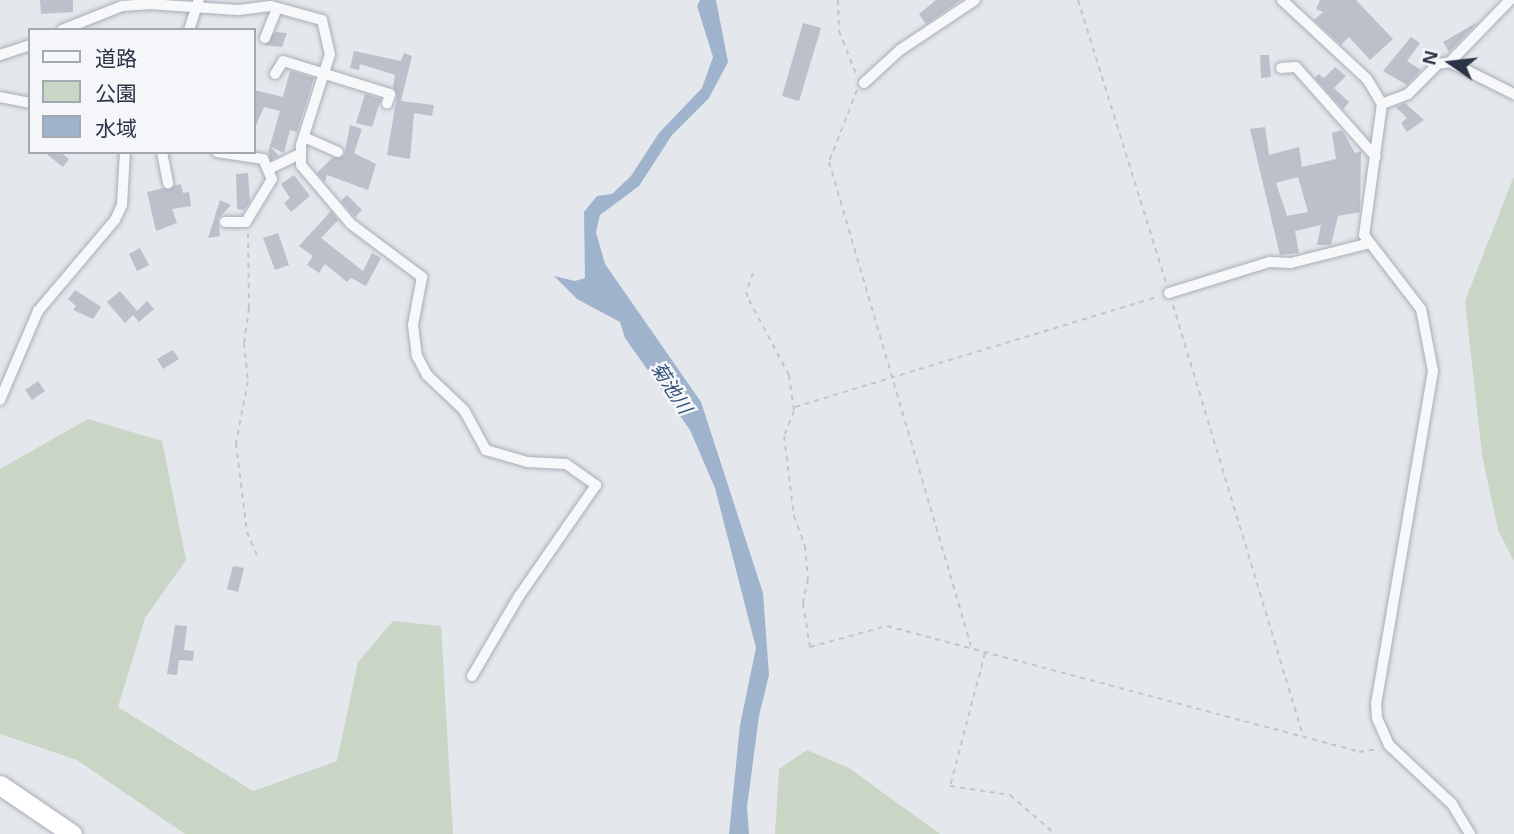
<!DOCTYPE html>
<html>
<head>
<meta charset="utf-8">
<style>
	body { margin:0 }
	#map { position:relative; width:1514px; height:834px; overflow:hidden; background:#e4e7ec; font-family:Arial,"Noto Sans JP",sans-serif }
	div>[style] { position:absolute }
	.green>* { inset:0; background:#c9d6c5 }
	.water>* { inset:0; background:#9fb4cc }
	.building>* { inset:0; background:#bbc0ca }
	.path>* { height:2px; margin-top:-1px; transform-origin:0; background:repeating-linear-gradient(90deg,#c2c5cb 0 5px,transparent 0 10px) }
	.roads { filter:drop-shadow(0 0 2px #a9aeb7) drop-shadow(0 0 2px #a9aeb7) }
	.street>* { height:10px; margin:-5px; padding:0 5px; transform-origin:5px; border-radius:5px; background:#f7f8fa }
	.highway>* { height:19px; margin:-9.5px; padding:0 9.5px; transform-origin:9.5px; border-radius:9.5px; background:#fff }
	span { translate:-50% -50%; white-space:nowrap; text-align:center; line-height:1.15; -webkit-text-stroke:5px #f4f6f9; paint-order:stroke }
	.water-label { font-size:19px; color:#34527a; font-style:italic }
	.legend { position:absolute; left:28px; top:28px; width:228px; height:126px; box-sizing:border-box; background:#f4f6f9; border:2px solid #a4a8b1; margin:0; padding:9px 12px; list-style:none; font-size:21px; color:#2b3445 }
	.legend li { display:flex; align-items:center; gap:14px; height:35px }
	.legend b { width:35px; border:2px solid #a4a8b1 }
	.north { position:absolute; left:1416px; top:28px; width:70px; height:70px; -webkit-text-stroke:5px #f4f6f9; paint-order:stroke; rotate:284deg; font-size:19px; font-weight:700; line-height:28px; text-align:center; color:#2b3445 }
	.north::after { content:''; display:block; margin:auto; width:24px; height:32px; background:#2b3445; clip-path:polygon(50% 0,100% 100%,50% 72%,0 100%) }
</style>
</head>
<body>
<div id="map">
	<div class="green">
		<i style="clip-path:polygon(1514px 176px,1514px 561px,1498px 530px,1482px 455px,1465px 301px)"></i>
		<i style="clip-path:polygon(88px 419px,162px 441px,186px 560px,145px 618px,118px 707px,253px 791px,337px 761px,358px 662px,393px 621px,441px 626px,453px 834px,185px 834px,77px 760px,0 734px,0 469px)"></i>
		<i style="clip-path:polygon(807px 750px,849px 768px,940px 834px,775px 834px,779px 769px)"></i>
	</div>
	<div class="water">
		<i style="clip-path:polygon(700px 0,716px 0,728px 62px,709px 98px,672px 135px,639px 186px,600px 215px,596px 232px,605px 264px,701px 402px,763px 593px,769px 675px,759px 716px,747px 807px,749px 834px,729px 834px,740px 725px,756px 648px,715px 488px,690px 430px,625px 338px,620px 322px,577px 299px,554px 276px,575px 281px,585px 278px,584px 212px,597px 196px,612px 194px,631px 176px,659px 133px,702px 88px,713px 57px,697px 6px)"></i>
	</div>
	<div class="building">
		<i style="clip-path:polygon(40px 0,73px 0,73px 12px,41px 14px)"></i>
		<i style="clip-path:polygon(936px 0,961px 0,926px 24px,919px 14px)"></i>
		<i style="clip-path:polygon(1320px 0,1356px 0,1393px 39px,1370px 60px,1349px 37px,1341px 45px,1314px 20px,1323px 12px,1316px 9px)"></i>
		<i style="clip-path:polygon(1478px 22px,1449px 52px,1443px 42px)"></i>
		<i style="clip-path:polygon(803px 23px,821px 28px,799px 101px,782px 96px)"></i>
		<i style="clip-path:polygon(275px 32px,287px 33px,282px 47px,265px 45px)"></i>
		<i style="clip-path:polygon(1411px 37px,1420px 43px,1407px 61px,1421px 70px,1407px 85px,1383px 71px)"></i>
		<i style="clip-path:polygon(354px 51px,401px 61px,404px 53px,412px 56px,401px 101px,434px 105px,432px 116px,414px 113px,410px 159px,387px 155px,397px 95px,393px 87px,395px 75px,360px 64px,359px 70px,350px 68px)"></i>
		<i style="clip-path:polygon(1260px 55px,1269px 55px,1271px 77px,1261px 78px)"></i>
		<i style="clip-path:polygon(1335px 67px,1346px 76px,1334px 88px,1349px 102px,1343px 109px,1315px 78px,1319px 74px,1324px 78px)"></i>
		<i style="clip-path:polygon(290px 71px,314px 78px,297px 132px,290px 130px,284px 153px,271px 147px,279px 156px,271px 160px,268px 153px,280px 111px,264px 107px,254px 130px,254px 90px,283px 97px)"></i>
		<i style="clip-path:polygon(365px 94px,381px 99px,372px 127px,356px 123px)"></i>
		<i style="clip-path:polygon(1405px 103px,1424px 120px,1407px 132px,1401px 123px,1407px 118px,1396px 107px)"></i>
		<i style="clip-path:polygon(350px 125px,362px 129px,354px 153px,376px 164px,368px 190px,327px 175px,325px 182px,317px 173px,332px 158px,344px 156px)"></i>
		<i style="clip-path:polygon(evenodd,1265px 127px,1269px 155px,1299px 147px,1302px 167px,1336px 159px,1332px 133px,1342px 130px,1355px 153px,1361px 151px,1360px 212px,1338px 216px,1331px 245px,1317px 245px,1321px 225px,1295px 231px,1299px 253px,1280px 255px,1250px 129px,1265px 127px,1298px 177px,1308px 212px,1287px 216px,1276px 183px,1298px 177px)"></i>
		<i style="clip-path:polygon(44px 152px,60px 152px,69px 159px,63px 167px)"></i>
		<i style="clip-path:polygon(248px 173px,250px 202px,244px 210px,237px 209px,236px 174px)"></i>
		<i style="clip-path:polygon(294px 175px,310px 196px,291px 212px,284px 203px,290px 198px,281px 184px)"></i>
		<i style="clip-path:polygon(181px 184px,183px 193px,189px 192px,191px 206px,172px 209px,177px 223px,156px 231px,147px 192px)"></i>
		<i style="clip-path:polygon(347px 195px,362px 210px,355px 217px,341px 201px)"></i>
		<i style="clip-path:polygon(220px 200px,231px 205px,218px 219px,220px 236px,208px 238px)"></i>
		<i style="clip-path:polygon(331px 211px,338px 220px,321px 238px,363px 271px,372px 253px,381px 258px,366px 286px,351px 278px,347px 282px,325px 264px,319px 273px,307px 265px,313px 256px,299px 246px)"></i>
		<i style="clip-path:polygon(278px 233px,289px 265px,275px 270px,263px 238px)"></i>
		<i style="clip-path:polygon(140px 248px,149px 265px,137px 271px,129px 254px)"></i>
		<i style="clip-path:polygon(75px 290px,101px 307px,93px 319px,73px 310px,76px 306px,68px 299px)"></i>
		<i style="clip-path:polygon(120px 291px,137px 311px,147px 301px,154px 309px,139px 322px,133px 315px,125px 323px,107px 302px)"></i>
		<i style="clip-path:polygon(173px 350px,179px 359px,163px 369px,157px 359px)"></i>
		<i style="clip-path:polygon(38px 381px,45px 391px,32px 400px,25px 390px)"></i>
		<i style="clip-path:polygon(233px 566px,244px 568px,238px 592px,227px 589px)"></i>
		<i style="clip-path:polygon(175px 625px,187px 626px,184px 650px,194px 651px,193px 661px,179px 660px,177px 675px,167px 674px)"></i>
	</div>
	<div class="path">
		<i style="left:838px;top:0;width:31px;rotate:88deg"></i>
		<i style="left:839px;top:31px;width:48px;rotate:68.2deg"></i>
		<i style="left:1078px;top:0;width:296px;rotate:72.7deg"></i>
		<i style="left:857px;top:90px;width:77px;rotate:111.3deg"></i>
		<i style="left:829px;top:162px;width:504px;rotate:73.65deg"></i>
		<i style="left:248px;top:233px;width:75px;rotate:89.2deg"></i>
		<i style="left:249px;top:308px;width:35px;rotate:98deg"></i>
		<i style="left:244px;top:343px;width:38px;rotate:84deg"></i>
		<i style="left:248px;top:381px;width:63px;rotate:101deg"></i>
		<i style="left:236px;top:443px;width:90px;rotate:83deg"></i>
		<i style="left:247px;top:532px;width:26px;rotate:67deg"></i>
		<i style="left:753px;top:273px;width:20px;rotate:110deg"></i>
		<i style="left:746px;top:292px;width:9px;rotate:69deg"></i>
		<i style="left:749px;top:300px;width:85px;rotate:61.9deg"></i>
		<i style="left:789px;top:375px;width:36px;rotate:82deg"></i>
		<i style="left:794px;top:411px;width:27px;rotate:112deg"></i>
		<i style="left:784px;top:436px;width:81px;rotate:82.9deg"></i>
		<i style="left:794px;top:516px;width:32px;rotate:70deg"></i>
		<i style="left:805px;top:546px;width:33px;rotate:85deg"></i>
		<i style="left:808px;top:579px;width:25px;rotate:102deg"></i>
		<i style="left:803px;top:603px;width:45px;rotate:81deg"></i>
		<i style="left:810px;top:647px;width:80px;rotate:-15.3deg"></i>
		<i style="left:887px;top:626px;width:489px;rotate:14.9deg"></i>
		<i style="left:1359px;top:752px;width:19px;rotate:-9deg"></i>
		<i style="left:1173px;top:305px;width:449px;rotate:73.2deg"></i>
		<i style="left:795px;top:407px;width:379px;rotate:-16.9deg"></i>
		<i style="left:985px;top:653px;width:138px;rotate:104.7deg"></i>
		<i style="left:950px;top:786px;width:61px;rotate:8.5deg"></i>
		<i style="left:1010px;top:795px;width:60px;rotate:40.9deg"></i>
	</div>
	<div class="roads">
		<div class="street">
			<i style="left:1282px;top:0;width:116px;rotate:42.9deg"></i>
			<i style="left:1367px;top:79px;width:29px;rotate:59deg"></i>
			<i style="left:1382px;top:104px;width:132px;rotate:97.8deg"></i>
			<i style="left:1364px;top:235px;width:93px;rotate:52.4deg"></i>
			<i style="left:1421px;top:309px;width:63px;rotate:79deg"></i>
			<i style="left:1433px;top:371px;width:337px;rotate:99.7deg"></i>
			<i style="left:1376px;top:703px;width:15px;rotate:86deg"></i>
			<i style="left:1377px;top:718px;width:30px;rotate:66deg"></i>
			<i style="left:1389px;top:745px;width:86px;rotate:43.1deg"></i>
			<i style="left:1452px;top:804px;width:35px;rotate:59deg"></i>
			<i style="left:62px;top:30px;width:65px;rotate:-21.8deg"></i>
			<i style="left:122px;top:6px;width:26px;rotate:-4deg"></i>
			<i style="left:148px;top:4px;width:90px;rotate:3.8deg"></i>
			<i style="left:238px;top:10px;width:33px;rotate:-7deg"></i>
			<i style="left:271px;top:6px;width:53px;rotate:15.4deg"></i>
			<i style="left:322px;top:20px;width:35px;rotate:77deg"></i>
			<i style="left:330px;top:54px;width:96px;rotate:107.7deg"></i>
			<i style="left:301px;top:145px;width:20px;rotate:90deg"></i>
			<i style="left:301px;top:165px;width:77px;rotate:49.7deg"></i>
			<i style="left:351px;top:224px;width:89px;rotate:36.7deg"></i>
			<i style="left:422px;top:277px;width:49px;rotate:100.6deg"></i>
			<i style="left:413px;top:325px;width:31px;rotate:83deg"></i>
			<i style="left:417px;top:356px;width:21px;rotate:62deg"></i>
			<i style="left:427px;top:375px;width:51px;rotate:43.4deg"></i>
			<i style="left:464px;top:410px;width:46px;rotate:61.2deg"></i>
			<i style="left:486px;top:450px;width:43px;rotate:16.3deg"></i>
			<i style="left:527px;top:462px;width:39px;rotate:3deg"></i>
			<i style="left:566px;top:464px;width:37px;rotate:35deg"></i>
			<i style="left:596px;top:485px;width:135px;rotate:124.7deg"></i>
			<i style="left:519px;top:596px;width:93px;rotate:120.4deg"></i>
			<i style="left:189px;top:30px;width:32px;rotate:-72deg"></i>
			<i style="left:265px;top:38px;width:32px;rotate:-68deg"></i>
			<i style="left:0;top:55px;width:32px;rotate:-18deg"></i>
			<i style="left:1450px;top:62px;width:86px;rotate:-45.9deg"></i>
			<i style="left:1281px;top:68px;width:15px;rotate:-4deg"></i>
			<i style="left:1296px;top:67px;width:120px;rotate:48.4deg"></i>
			<i style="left:275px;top:74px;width:15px;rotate:-58deg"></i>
			<i style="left:283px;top:61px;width:112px;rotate:17.1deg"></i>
			<i style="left:390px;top:94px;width:10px;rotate:107deg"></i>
			<i style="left:864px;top:83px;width:49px;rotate:-42.5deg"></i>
			<i style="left:900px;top:50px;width:90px;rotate:-33.7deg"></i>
			<i style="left:0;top:97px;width:31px;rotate:11deg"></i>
			<i style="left:1382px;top:104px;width:28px;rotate:-21deg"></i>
			<i style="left:1408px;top:94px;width:42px;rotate:-45deg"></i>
			<i style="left:1438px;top:64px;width:12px;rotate:-9deg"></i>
			<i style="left:1450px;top:62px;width:72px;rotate:26.6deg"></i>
			<i style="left:304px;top:137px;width:37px;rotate:24deg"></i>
			<i style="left:162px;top:152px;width:32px;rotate:79deg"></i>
			<i style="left:217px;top:152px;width:47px;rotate:8.7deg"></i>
			<i style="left:263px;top:159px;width:22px;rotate:66deg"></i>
			<i style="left:272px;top:179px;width:50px;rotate:121.2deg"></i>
			<i style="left:246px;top:222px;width:21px;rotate:180deg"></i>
			<i style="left:271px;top:168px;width:32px;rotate:-26deg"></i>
			<i style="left:1169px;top:293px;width:106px;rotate:-17.1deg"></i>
			<i style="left:1270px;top:262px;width:21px;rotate:3deg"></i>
			<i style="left:1291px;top:263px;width:77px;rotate:-14.2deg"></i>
			<i style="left:0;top:400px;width:97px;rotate:-66.9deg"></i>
			<i style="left:38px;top:311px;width:119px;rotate:-49.8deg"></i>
			<i style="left:115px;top:220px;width:17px;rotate:-65deg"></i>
			<i style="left:122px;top:205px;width:53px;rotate:-86.8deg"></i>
		</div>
		<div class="highway">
			<i style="left:0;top:785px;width:87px;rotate:34.2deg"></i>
		</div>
	</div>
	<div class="water-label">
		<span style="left:671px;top:388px;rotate:57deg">菊池川</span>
	</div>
	<ul class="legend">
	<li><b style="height:9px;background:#f7f8fa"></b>道路</li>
	<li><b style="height:19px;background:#c9d6c5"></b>公園</li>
	<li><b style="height:19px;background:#9fb4cc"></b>水域</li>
	</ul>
	<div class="north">N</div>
</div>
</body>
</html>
